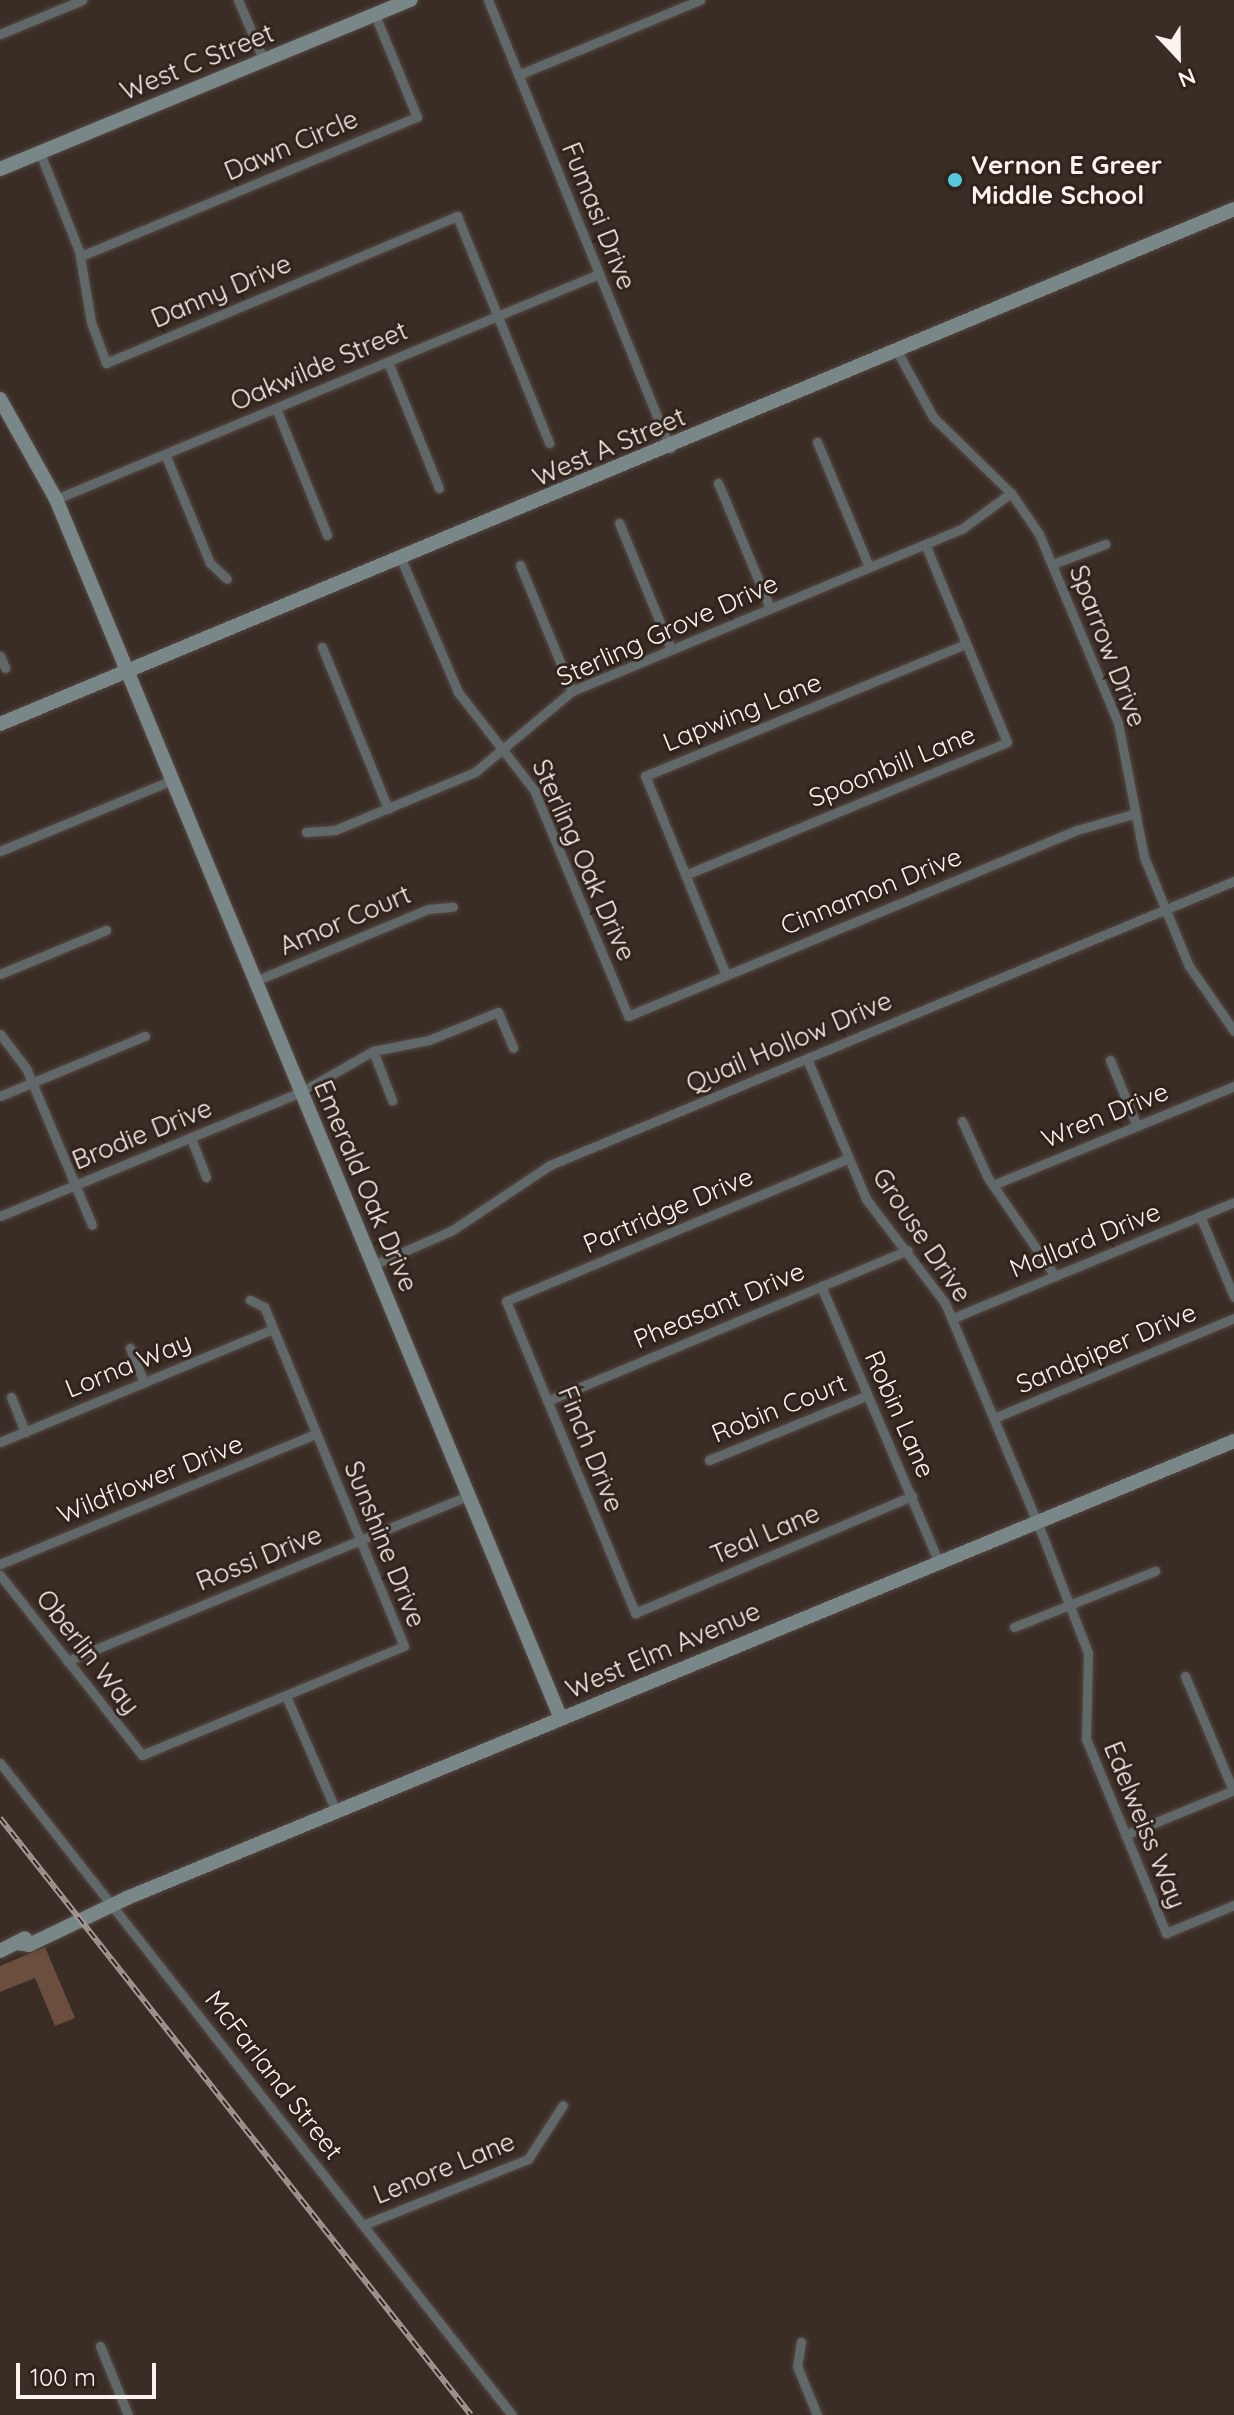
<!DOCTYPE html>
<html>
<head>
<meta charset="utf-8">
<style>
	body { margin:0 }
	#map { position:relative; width:1234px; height:2415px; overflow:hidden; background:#3a2d26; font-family:Quicksand,sans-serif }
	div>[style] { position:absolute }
	.green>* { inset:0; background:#6b4e3d }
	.roads { filter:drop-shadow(0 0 2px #554942) drop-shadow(0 0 2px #554942) }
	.street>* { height:9px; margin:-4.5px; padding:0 4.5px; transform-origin:4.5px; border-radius:4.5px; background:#606869 }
	.secondary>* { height:14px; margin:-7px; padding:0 7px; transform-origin:7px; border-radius:7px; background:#7a8789 }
	.rail>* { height:6px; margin-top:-3px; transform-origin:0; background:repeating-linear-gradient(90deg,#30231c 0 9px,#a39892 0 18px); box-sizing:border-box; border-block:2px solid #a39892 }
	.dots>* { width:22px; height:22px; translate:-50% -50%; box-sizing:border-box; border:4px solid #30231c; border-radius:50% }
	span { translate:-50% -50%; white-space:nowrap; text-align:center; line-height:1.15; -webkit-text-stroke:6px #30231c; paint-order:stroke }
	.street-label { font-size:26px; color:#fcf3ee }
	.poi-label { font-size:26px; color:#fcf3ee; font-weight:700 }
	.left { translate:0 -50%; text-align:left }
	.north { position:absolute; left:1138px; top:16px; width:80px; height:80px; -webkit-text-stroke:6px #30231c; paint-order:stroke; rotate:158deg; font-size:22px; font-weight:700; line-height:32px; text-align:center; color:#fcf3ee }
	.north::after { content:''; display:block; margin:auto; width:28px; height:36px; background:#fcf3ee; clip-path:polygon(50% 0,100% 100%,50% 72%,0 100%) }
	.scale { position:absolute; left:16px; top:2363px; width:140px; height:36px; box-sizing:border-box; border:4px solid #fcf3ee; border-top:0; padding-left:10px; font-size:24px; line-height:28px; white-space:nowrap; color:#fcf3ee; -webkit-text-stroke:6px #30231c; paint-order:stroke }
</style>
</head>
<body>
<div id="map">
	<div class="green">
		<i style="clip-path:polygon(45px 1947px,75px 2018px,55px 2026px,35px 1978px,0 1992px,0 1966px)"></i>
	</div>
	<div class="roads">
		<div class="street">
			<i style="left:238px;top:0;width:66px;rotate:66.9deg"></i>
			<i style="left:488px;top:0;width:484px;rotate:67.9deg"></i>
			<i style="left:0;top:34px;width:89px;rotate:-22.5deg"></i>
			<i style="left:518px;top:75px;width:197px;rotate:-22.4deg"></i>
			<i style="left:40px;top:153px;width:105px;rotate:68.3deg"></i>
			<i style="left:79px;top:251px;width:72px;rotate:80.4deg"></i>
			<i style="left:91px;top:322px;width:44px;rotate:69.9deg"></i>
			<i style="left:106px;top:363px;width:381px;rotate:-22.7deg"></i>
			<i style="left:457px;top:216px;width:245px;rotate:67.9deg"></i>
			<i style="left:81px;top:256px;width:364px;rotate:-22.5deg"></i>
			<i style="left:417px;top:117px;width:110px;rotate:-112.4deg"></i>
			<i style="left:898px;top:353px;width:73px;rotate:61.3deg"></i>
			<i style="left:933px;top:417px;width:109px;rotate:44.3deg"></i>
			<i style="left:1011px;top:493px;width:50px;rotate:55.7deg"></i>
			<i style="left:1039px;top:534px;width:205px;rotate:67.3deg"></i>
			<i style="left:1118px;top:723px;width:136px;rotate:79deg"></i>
			<i style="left:1144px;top:857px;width:118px;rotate:67.6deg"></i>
			<i style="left:1189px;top:966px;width:79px;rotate:55.3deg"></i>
			<i style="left:388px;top:362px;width:136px;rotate:68deg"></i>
			<i style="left:276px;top:408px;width:137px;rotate:68.1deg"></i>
			<i style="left:817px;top:442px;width:135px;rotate:67.4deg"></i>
			<i style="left:165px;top:454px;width:118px;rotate:67.6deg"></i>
			<i style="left:210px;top:563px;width:23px;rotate:43deg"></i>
			<i style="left:718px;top:483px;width:135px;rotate:67.4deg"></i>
			<i style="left:56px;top:499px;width:588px;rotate:-22.51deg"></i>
			<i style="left:619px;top:523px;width:136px;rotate:67.6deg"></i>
			<i style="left:401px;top:559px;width:145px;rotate:66.8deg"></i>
			<i style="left:458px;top:692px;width:124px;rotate:52.2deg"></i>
			<i style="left:534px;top:790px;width:245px;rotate:67.4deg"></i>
			<i style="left:628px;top:1016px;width:486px;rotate:-22.5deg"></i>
			<i style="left:1077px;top:830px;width:58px;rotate:-15.9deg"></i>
			<i style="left:1053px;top:564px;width:56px;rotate:-21deg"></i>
			<i style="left:520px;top:565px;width:136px;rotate:67.6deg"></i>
			<i style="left:322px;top:647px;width:175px;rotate:67.8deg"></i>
			<i style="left:0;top:656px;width:13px;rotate:67deg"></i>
			<i style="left:306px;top:832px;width:29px;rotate:-4deg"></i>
			<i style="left:335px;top:830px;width:152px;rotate:-22.5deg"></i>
			<i style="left:475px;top:772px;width:126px;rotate:-39.9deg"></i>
			<i style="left:572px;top:691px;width:424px;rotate:-22.6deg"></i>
			<i style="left:963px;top:528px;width:59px;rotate:-36.1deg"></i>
			<i style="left:0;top:851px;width:186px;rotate:-22.4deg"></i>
			<i style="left:685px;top:875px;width:348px;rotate:-22.4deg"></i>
			<i style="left:1007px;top:742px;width:214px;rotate:-112.5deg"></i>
			<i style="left:0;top:974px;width:115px;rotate:-22.5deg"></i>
			<i style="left:726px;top:975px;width:215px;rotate:-112.1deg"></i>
			<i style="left:645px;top:776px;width:347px;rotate:-22.4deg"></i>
			<i style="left:255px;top:981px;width:187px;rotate:-22.6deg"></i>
			<i style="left:428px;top:909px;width:25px;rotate:-5deg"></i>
			<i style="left:0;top:1034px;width:43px;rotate:52.6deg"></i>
			<i style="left:26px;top:1068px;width:170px;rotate:67.2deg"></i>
			<i style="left:373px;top:1051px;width:53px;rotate:68.8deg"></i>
			<i style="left:807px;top:1059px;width:152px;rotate:67.1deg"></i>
			<i style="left:866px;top:1199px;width:131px;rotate:52.8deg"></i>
			<i style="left:945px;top:1303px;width:240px;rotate:67.2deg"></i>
			<i style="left:1038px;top:1524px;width:138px;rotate:68.8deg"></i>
			<i style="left:1088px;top:1653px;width:86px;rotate:91.3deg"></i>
			<i style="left:1086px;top:1739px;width:210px;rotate:67.6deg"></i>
			<i style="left:1166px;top:1933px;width:74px;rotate:-22.4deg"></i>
			<i style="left:1110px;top:1060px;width:71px;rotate:67.8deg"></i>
			<i style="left:0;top:1096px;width:157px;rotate:-22.5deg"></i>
			<i style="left:962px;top:1121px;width:63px;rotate:65.5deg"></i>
			<i style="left:988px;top:1178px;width:119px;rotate:55.6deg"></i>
			<i style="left:191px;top:1138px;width:42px;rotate:69deg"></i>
			<i style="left:847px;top:1159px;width:369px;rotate:157.4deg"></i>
			<i style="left:506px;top:1301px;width:338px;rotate:67.5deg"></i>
			<i style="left:635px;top:1613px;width:301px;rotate:-22.9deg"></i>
			<i style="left:993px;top:1185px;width:261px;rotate:-22.3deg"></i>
			<i style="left:0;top:1216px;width:326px;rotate:-22.4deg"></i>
			<i style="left:301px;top:1092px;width:83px;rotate:-29.7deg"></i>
			<i style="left:373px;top:1051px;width:57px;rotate:-11.1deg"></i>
			<i style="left:429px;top:1040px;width:74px;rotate:-22.1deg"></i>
			<i style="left:498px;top:1012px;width:39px;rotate:67deg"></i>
			<i style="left:1200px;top:1216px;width:88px;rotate:67.2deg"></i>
			<i style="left:373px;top:1265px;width:85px;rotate:-23.6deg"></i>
			<i style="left:451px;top:1231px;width:119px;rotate:-33.7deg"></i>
			<i style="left:550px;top:1165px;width:741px;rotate:-22.55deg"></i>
			<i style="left:821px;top:1286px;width:298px;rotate:66.9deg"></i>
			<i style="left:953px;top:1318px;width:304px;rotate:-22.4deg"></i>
			<i style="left:130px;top:1348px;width:37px;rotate:68deg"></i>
			<i style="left:11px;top:1397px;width:38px;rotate:68deg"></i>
			<i style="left:547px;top:1401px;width:391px;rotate:-22.7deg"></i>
			<i style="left:994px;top:1418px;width:260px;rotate:-22.6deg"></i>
			<i style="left:0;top:1442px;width:295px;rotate:-22.5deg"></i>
			<i style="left:709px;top:1460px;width:170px;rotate:-22.2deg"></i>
			<i style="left:0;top:1564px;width:342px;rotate:-22.4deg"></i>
			<i style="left:0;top:1575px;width:229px;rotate:51.7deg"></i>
			<i style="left:142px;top:1755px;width:284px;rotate:-22.6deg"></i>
			<i style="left:404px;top:1646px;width:367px;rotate:-112.4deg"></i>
			<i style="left:264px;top:1307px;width:16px;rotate:-153deg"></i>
			<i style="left:1014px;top:1627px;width:152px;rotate:-21.7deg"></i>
			<i style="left:67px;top:1661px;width:434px;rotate:-22.4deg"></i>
			<i style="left:1185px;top:1676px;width:124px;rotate:67.2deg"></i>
			<i style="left:286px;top:1696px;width:125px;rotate:66.5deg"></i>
			<i style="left:0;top:1763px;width:829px;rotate:51.86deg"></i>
			<i style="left:1125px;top:1835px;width:118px;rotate:-22.4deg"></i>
			<i style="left:363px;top:2225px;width:178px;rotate:-21.8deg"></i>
			<i style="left:528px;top:2159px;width:64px;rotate:-57.1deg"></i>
			<i style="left:801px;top:2342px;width:24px;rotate:99deg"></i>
			<i style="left:797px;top:2366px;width:53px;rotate:67.8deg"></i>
			<i style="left:100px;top:2346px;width:74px;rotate:67.9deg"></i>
		</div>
		<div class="secondary">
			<i style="left:0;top:169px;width:444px;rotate:-22.4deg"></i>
			<i style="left:0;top:399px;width:115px;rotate:60.8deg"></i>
			<i style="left:56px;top:499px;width:1320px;rotate:67.51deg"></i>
			<i style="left:0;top:724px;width:1337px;rotate:-22.65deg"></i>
			<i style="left:17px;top:1943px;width:12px;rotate:9deg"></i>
			<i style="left:29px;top:1945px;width:109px;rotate:-25.6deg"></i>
			<i style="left:127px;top:1898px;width:1198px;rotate:-22.43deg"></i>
			<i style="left:0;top:1951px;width:28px;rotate:-27deg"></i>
		</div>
	</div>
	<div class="rail">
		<i style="left:0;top:1818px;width:760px;rotate:51.73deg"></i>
	</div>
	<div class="dots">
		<i style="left:955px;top:180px;background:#54cadc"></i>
	</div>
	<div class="street-label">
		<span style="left:197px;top:62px;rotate:-22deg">West C Street</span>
		<span style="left:291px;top:145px;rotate:-23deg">Dawn Circle</span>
		<span style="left:599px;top:216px;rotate:68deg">Fumasi Drive</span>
		<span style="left:221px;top:291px;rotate:-23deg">Danny Drive</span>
		<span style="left:319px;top:366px;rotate:-23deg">Oakwilde Street</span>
		<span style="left:609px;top:447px;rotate:-23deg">West A Street</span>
		<span style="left:667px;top:630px;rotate:-24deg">Sterling Grove Drive</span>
		<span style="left:1108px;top:646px;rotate:69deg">Sparrow Drive</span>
		<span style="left:742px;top:712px;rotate:-22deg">Lapwing Lane</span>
		<span style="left:892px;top:766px;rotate:-22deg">Spoonbill Lane</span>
		<span style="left:584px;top:860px;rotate:66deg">Sterling Oak Drive</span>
		<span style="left:871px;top:891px;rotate:-22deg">Cinnamon Drive</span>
		<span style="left:345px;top:920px;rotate:-23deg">Amor Court</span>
		<span style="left:789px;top:1042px;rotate:-23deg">Quail Hollow Drive</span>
		<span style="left:1105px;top:1115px;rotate:-22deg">Wren Drive</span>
		<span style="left:142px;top:1134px;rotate:-22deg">Brodie Drive</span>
		<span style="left:366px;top:1186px;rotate:67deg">Emerald Oak Drive</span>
		<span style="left:668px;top:1210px;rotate:-23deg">Partridge Drive</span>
		<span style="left:922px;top:1235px;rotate:56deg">Grouse Drive</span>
		<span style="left:1085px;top:1240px;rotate:-22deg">Mallard Drive</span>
		<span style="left:719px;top:1305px;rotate:-23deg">Pheasant Drive</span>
		<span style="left:1106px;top:1348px;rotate:-23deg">Sandpiper Drive</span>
		<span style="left:128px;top:1365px;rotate:-22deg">Lorna Way</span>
		<span style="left:779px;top:1408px;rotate:-22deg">Robin Court</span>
		<span style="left:900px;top:1414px;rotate:66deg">Robin Lane</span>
		<span style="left:591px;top:1449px;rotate:68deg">Finch Drive</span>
		<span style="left:150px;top:1479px;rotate:-22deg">Wildflower Drive</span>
		<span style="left:765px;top:1534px;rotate:-23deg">Teal Lane</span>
		<span style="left:385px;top:1544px;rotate:68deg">Sunshine Drive</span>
		<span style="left:259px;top:1558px;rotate:-22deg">Rossi Drive</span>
		<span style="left:663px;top:1650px;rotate:-23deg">West Elm Avenue</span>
		<span style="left:88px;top:1652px;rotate:52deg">Oberlin Way</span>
		<span style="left:1145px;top:1825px;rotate:68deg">Edelweiss Way</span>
		<span style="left:274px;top:2075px;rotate:52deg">McFarland Street</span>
		<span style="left:444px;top:2168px;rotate:-22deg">Lenore Lane</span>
	</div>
	<div class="poi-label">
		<span class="left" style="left:971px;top:180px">Vernon E Greer<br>Middle School</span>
	</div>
	<div class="north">N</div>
	<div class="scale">100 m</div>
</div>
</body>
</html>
